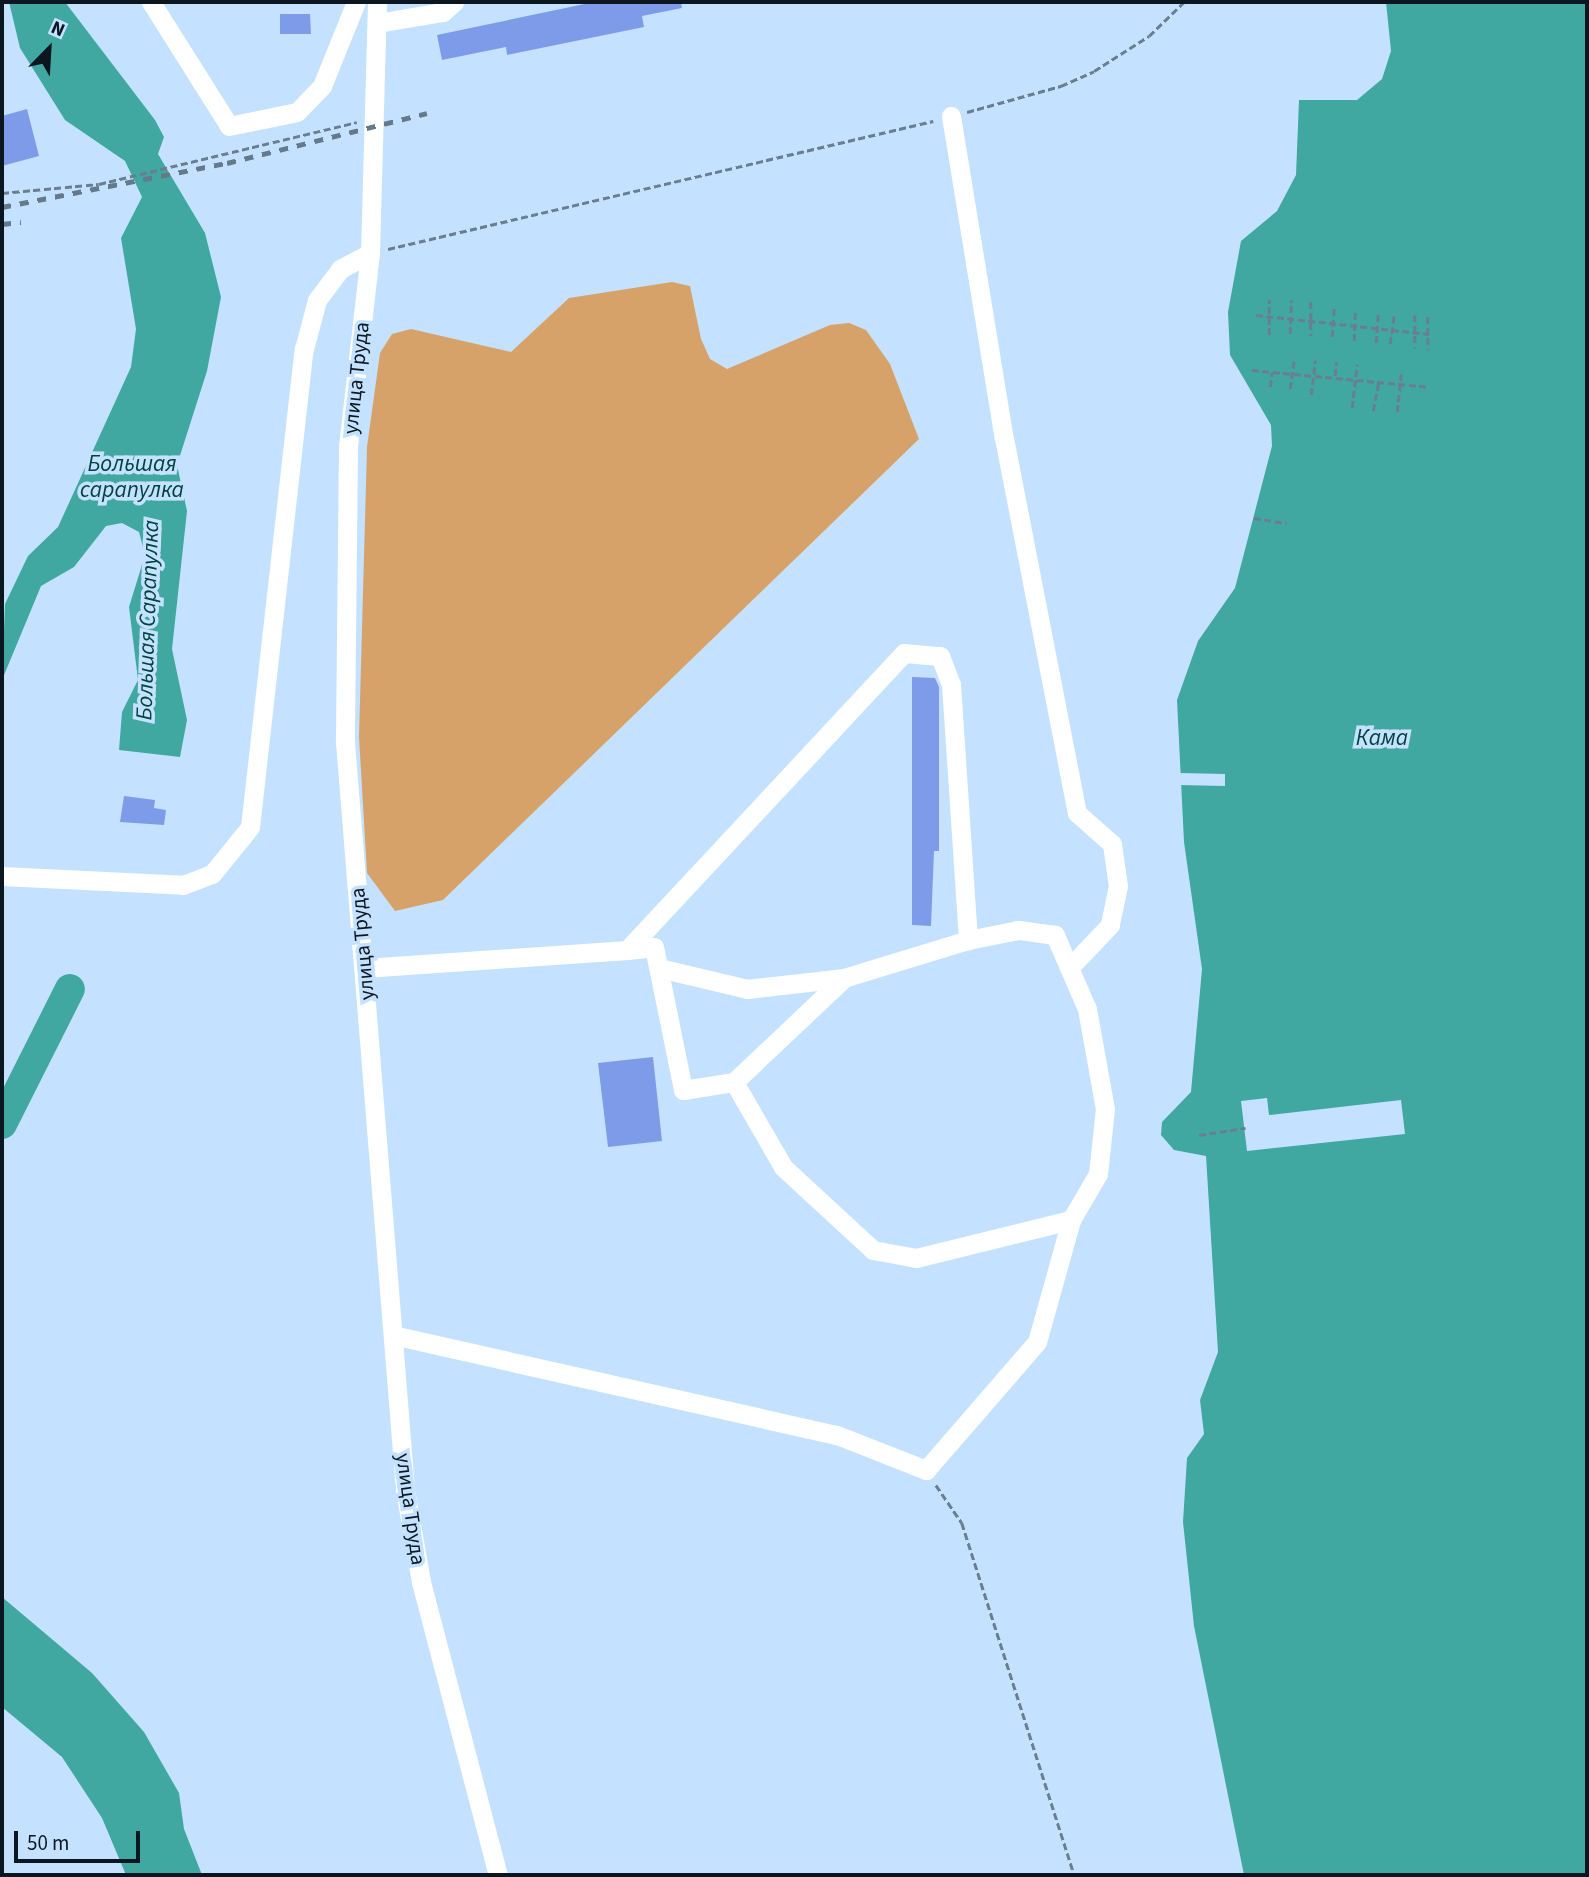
<!DOCTYPE html>
<html>
<head>
<meta charset="utf-8">
<style>
	body { margin:0 }
	#map { position:relative; width:1589px; height:1877px; overflow:hidden; background:#c4e2ff; font-family:"Source Sans 3",sans-serif }
	div>[style] { position:absolute }
	.green>* { inset:0; background:#d7a269 }
	.water>* { inset:0; background:#40a8a0 }
	.pier>* { inset:0; background:#c4e2ff }
	.river>* { height:30px; margin:-15px; padding:0 15px; transform-origin:15px; border-radius:15px; background:#40a8a0 }
	.building>* { inset:0; background:#7e9be9 }
	.path>* { height:2.5px; margin-top:-1.25px; transform-origin:0; background:repeating-linear-gradient(90deg,#697e91 0 7px,transparent 0 10.5px) }
	.minor>* { height:19px; margin:-9.5px; padding:0 9.5px; transform-origin:9.5px; border-radius:9.5px; background:#fff }
	.rail>* { height:5px; margin-top:-2.5px; transform-origin:0; background:repeating-linear-gradient(90deg,#65798c 0 9px,transparent 0 18px) }
	span { translate:-50% -50%; white-space:nowrap; text-align:center; line-height:1.15; -webkit-text-stroke:7px #c4e2ff; paint-order:stroke }
	.street-label { font-size:21px; color:#0b1620 }
	.water-label { font-size:23px; color:#01433f; font-style:italic }
	.frame { position:absolute; inset:0; border:4px solid #0b1620; pointer-events:none }
	.north { position:absolute; left:14px; top:14px; width:70px; height:70px; -webkit-text-stroke:5px #c4e2ff; paint-order:stroke; rotate:24deg; font-size:19px; font-weight:700; line-height:28px; text-align:center; color:#0b1620 }
	.north::after { content:''; display:block; margin:auto; width:24px; height:32px; background:#0b1620; clip-path:polygon(50% 0,100% 100%,50% 72%,0 100%) }
	.scale { position:absolute; left:14px; top:1831px; width:126px; height:32px; box-sizing:border-box; border:4px solid #0b1620; border-top:0; padding-left:9px; font-size:21px; line-height:24px; white-space:nowrap; color:#0b1620; -webkit-text-stroke:5px #c4e2ff; paint-order:stroke }
</style>
</head>
<body>
<div id="map">
	<div class="green">
		<i style="clip-path:polygon(672px 282px,690px 286px,701px 339px,710px 359px,727px 369px,830px 325px,849px 323px,866px 330px,890px 364px,919px 439px,443px 900px,395px 911px,367px 873px,359px 737px,367px 447px,380px 353px,392px 334px,411px 329px,511px 352px,569px 298px)"></i>
	</div>
	<div class="water">
		<i style="clip-path:polygon(9px 2px,65px 2px,155px 120px,164px 137px,158px 154px,205px 233px,221px 297px,207px 371px,177px 465px,187px 511px,172px 649px,187px 720px,180px 757px,119px 750px,122px 712px,138px 680px,129px 607px,145px 555px,139px 532px,122px 523px,106px 526px,74px 567px,41px 586px,2px 680px,5px 604px,28px 556px,58px 527px,131px 367px,136px 329px,121px 238px,142px 197px,125px 161px,65px 120px,20px 48px)"></i>
		<i style="clip-path:polygon(1386px 2px,1587px 2px,1587px 1875px,1244px 1875px,1194px 1626px,1183px 1522px,1187px 1458px,1204px 1434px,1200px 1400px,1218px 1352px,1206px 1156px,1174px 1150px,1161px 1135px,1162px 1122px,1191px 1092px,1202px 969px,1184px 842px,1177px 700px,1198px 641px,1235px 588px,1272px 446px,1271px 425px,1230px 355px,1228px 312px,1241px 241px,1277px 211px,1296px 175px,1299px 100px,1357px 100px,1382px 79px,1391px 51px)"></i>
		<i style="clip-path:polygon(27px 1066px,37px 1066px,2px 1136px,2px 1113px)"></i>
		<i style="clip-path:polygon(2px 1597px,92px 1673px,144px 1732px,179px 1793px,184px 1829px,202px 1875px,126px 1875px,102px 1818px,62px 1757px,2px 1707px)"></i>
	</div>
	<div class="pier">
		<i style="clip-path:polygon(1179px 773px,1225px 774px,1225px 786px,1179px 785px)"></i>
		<i style="clip-path:polygon(1267px 1098px,1269px 1115px,1401px 1100px,1405px 1134px,1247px 1151px,1241px 1101px)"></i>
	</div>
	<div class="river">
		<i style="left:2px;top:1124px;width:151px;rotate:-63.3deg"></i>
	</div>
	<div class="building">
		<i style="clip-path:polygon(594px 2px,681px 2px,682px 8px,642px 16px,644px 27px,507px 55px,506px 47px,442px 60px,437px 35px)"></i>
		<i style="clip-path:polygon(280px 14px,310px 14px,311px 34px,280px 34px)"></i>
		<i style="clip-path:polygon(27px 109px,39px 156px,2px 166px,2px 116px)"></i>
		<i style="clip-path:polygon(912px 677px,935px 678px,939px 687px,939px 851px,934px 851px,931px 926px,912px 925px)"></i>
		<i style="clip-path:polygon(124px 796px,155px 800px,154px 808px,166px 810px,164px 825px,120px 822px)"></i>
		<i style="clip-path:polygon(653px 1057px,662px 1141px,608px 1147px,598px 1063px)"></i>
	</div>
	<div class="path">
		<i style="left:967px;top:112px;width:98px;rotate:-15.5deg"></i>
		<i style="left:1061px;top:86px;width:36px;rotate:-24deg"></i>
		<i style="left:1094px;top:71px;width:65px;rotate:-32.5deg"></i>
		<i style="left:1149px;top:36px;width:49px;rotate:-44.2deg"></i>
		<i style="left:2px;top:193px;width:97px;rotate:-5.3deg"></i>
		<i style="left:99px;top:184px;width:265px;rotate:-13.5deg"></i>
		<i style="left:388px;top:249px;width:560px;rotate:-13.22deg"></i>
		<i style="left:1311px;top:302px;width:34px;rotate:90deg"></i>
		<i style="left:1256px;top:315px;width:174px;rotate:6.3deg"></i>
		<i style="left:1415px;top:315px;width:33px;rotate:90deg"></i>
		<i style="left:1428px;top:317px;width:33px;rotate:90deg"></i>
		<i style="left:1290px;top:334px;width:34px;rotate:-88deg"></i>
		<i style="left:1269px;top:335px;width:35px;rotate:-90deg"></i>
		<i style="left:1332px;top:337px;width:31px;rotate:-86deg"></i>
		<i style="left:1354px;top:341px;width:31px;rotate:-88deg"></i>
		<i style="left:1376px;top:343px;width:31px;rotate:-86deg"></i>
		<i style="left:1390px;top:344px;width:30px;rotate:-82deg"></i>
		<i style="left:1252px;top:370px;width:176px;rotate:5.5deg"></i>
		<i style="left:1335px;top:376px;width:14px;rotate:-86deg"></i>
		<i style="left:1270px;top:387px;width:15px;rotate:-82deg"></i>
		<i style="left:1290px;top:389px;width:29px;rotate:-82deg"></i>
		<i style="left:1311px;top:395px;width:35px;rotate:-83deg"></i>
		<i style="left:1352px;top:408px;width:44px;rotate:-83.5deg"></i>
		<i style="left:1373px;top:411px;width:31px;rotate:-79deg"></i>
		<i style="left:1397px;top:412px;width:38px;rotate:-84deg"></i>
		<i style="left:1254px;top:518px;width:33px;rotate:9deg"></i>
		<i style="left:1199px;top:1135px;width:47px;rotate:-8.7deg"></i>
		<i style="left:936px;top:1485px;width:46px;rotate:55.6deg"></i>
		<i style="left:962px;top:1523px;width:369px;rotate:72.3deg"></i>
	</div>
	<div class="minor">
		<i style="left:151px;top:2px;width:146px;rotate:57.8deg"></i>
		<i style="left:229px;top:126px;width:69px;rotate:-11.6deg"></i>
		<i style="left:297px;top:112px;width:36px;rotate:-46deg"></i>
		<i style="left:322px;top:86px;width:91px;rotate:-68deg"></i>
		<i style="left:377px;top:2px;width:251px;rotate:91.6deg"></i>
		<i style="left:370px;top:253px;width:194px;rotate:96.5deg"></i>
		<i style="left:348px;top:446px;width:296px;rotate:90.6deg"></i>
		<i style="left:345px;top:742px;width:750px;rotate:85.41deg"></i>
		<i style="left:405px;top:1490px;width:93px;rotate:80.1deg"></i>
		<i style="left:421px;top:1582px;width:303px;rotate:75.3deg"></i>
		<i style="left:377px;top:23px;width:67px;rotate:-9.5deg"></i>
		<i style="left:443px;top:12px;width:15px;rotate:-42deg"></i>
		<i style="left:951px;top:116px;width:326px;rotate:80.7deg"></i>
		<i style="left:1004px;top:438px;width:382px;rotate:79deg"></i>
		<i style="left:1077px;top:813px;width:47px;rotate:41.5deg"></i>
		<i style="left:1112px;top:844px;width:42px;rotate:81.9deg"></i>
		<i style="left:1118px;top:886px;width:40px;rotate:102deg"></i>
		<i style="left:1110px;top:925px;width:59px;rotate:133.6deg"></i>
		<i style="left:2px;top:876px;width:181px;rotate:2.8deg"></i>
		<i style="left:183px;top:885px;width:31px;rotate:-21deg"></i>
		<i style="left:212px;top:874px;width:60px;rotate:-51deg"></i>
		<i style="left:250px;top:827px;width:481px;rotate:-83.6deg"></i>
		<i style="left:304px;top:349px;width:51px;rotate:-75.1deg"></i>
		<i style="left:317px;top:300px;width:39px;rotate:-53deg"></i>
		<i style="left:340px;top:269px;width:34px;rotate:-28deg"></i>
		<i style="left:627px;top:950px;width:27px;rotate:-6deg"></i>
		<i style="left:654px;top:947px;width:146px;rotate:78.5deg"></i>
		<i style="left:683px;top:1090px;width:52px;rotate:-8.9deg"></i>
		<i style="left:364px;top:968px;width:264px;rotate:-3.9deg"></i>
		<i style="left:627px;top:950px;width:406px;rotate:-47deg"></i>
		<i style="left:904px;top:653px;width:36px;rotate:5deg"></i>
		<i style="left:940px;top:656px;width:30px;rotate:69deg"></i>
		<i style="left:951px;top:684px;width:257px;rotate:86.2deg"></i>
		<i style="left:968px;top:940px;width:130px;rotate:163deg"></i>
		<i style="left:844px;top:978px;width:151px;rotate:136.6deg"></i>
		<i style="left:734px;top:1082px;width:98px;rotate:60deg"></i>
		<i style="left:783px;top:1167px;width:122px;rotate:42.7deg"></i>
		<i style="left:873px;top:1250px;width:44px;rotate:10.5deg"></i>
		<i style="left:916px;top:1258px;width:160px;rotate:-13.8deg"></i>
		<i style="left:1071px;top:1220px;width:53px;rotate:-59.6deg"></i>
		<i style="left:1098px;top:1174px;width:65px;rotate:-83.9deg"></i>
		<i style="left:1105px;top:1109px;width:102px;rotate:-100.2deg"></i>
		<i style="left:1087px;top:1009px;width:81px;rotate:-113.4deg"></i>
		<i style="left:1055px;top:935px;width:37px;rotate:-172deg"></i>
		<i style="left:1018px;top:930px;width:51px;rotate:168.7deg"></i>
		<i style="left:659px;top:968px;width:90px;rotate:13.4deg"></i>
		<i style="left:747px;top:989px;width:98px;rotate:-6.5deg"></i>
		<i style="left:397px;top:1336px;width:451px;rotate:12.7deg"></i>
		<i style="left:837px;top:1435px;width:96px;rotate:21.5deg"></i>
		<i style="left:926px;top:1470px;width:169px;rotate:-49.1deg"></i>
		<i style="left:1037px;top:1342px;width:127px;rotate:-74.4deg"></i>
	</div>
	<div class="rail">
		<i style="left:2px;top:207px;width:229px;rotate:-11.1deg"></i>
		<i style="left:227px;top:163px;width:206px;rotate:-14deg"></i>
		<i style="left:2px;top:224px;width:19px;rotate:-6deg"></i>
	</div>
	<div class="street-label">
		<span style="left:356px;top:378px;rotate:-84deg">улица Труда</span>
		<span style="left:362px;top:944px;rotate:-95deg">улица Труда</span>
		<span style="left:411px;top:1509px;rotate:82deg">улица Труда</span>
	</div>
	<div class="water-label">
		<span style="left:132px;top:477px">Большая<br>сарапулка</span>
		<span style="left:148px;top:620px;rotate:-88deg">Большая Сарапулка</span>
		<span style="left:1382px;top:738px">Кама</span>
	</div>
	<div class="frame"></div>
	<div class="north">N</div>
	<div class="scale">50 m</div>
</div>
</body>
</html>
